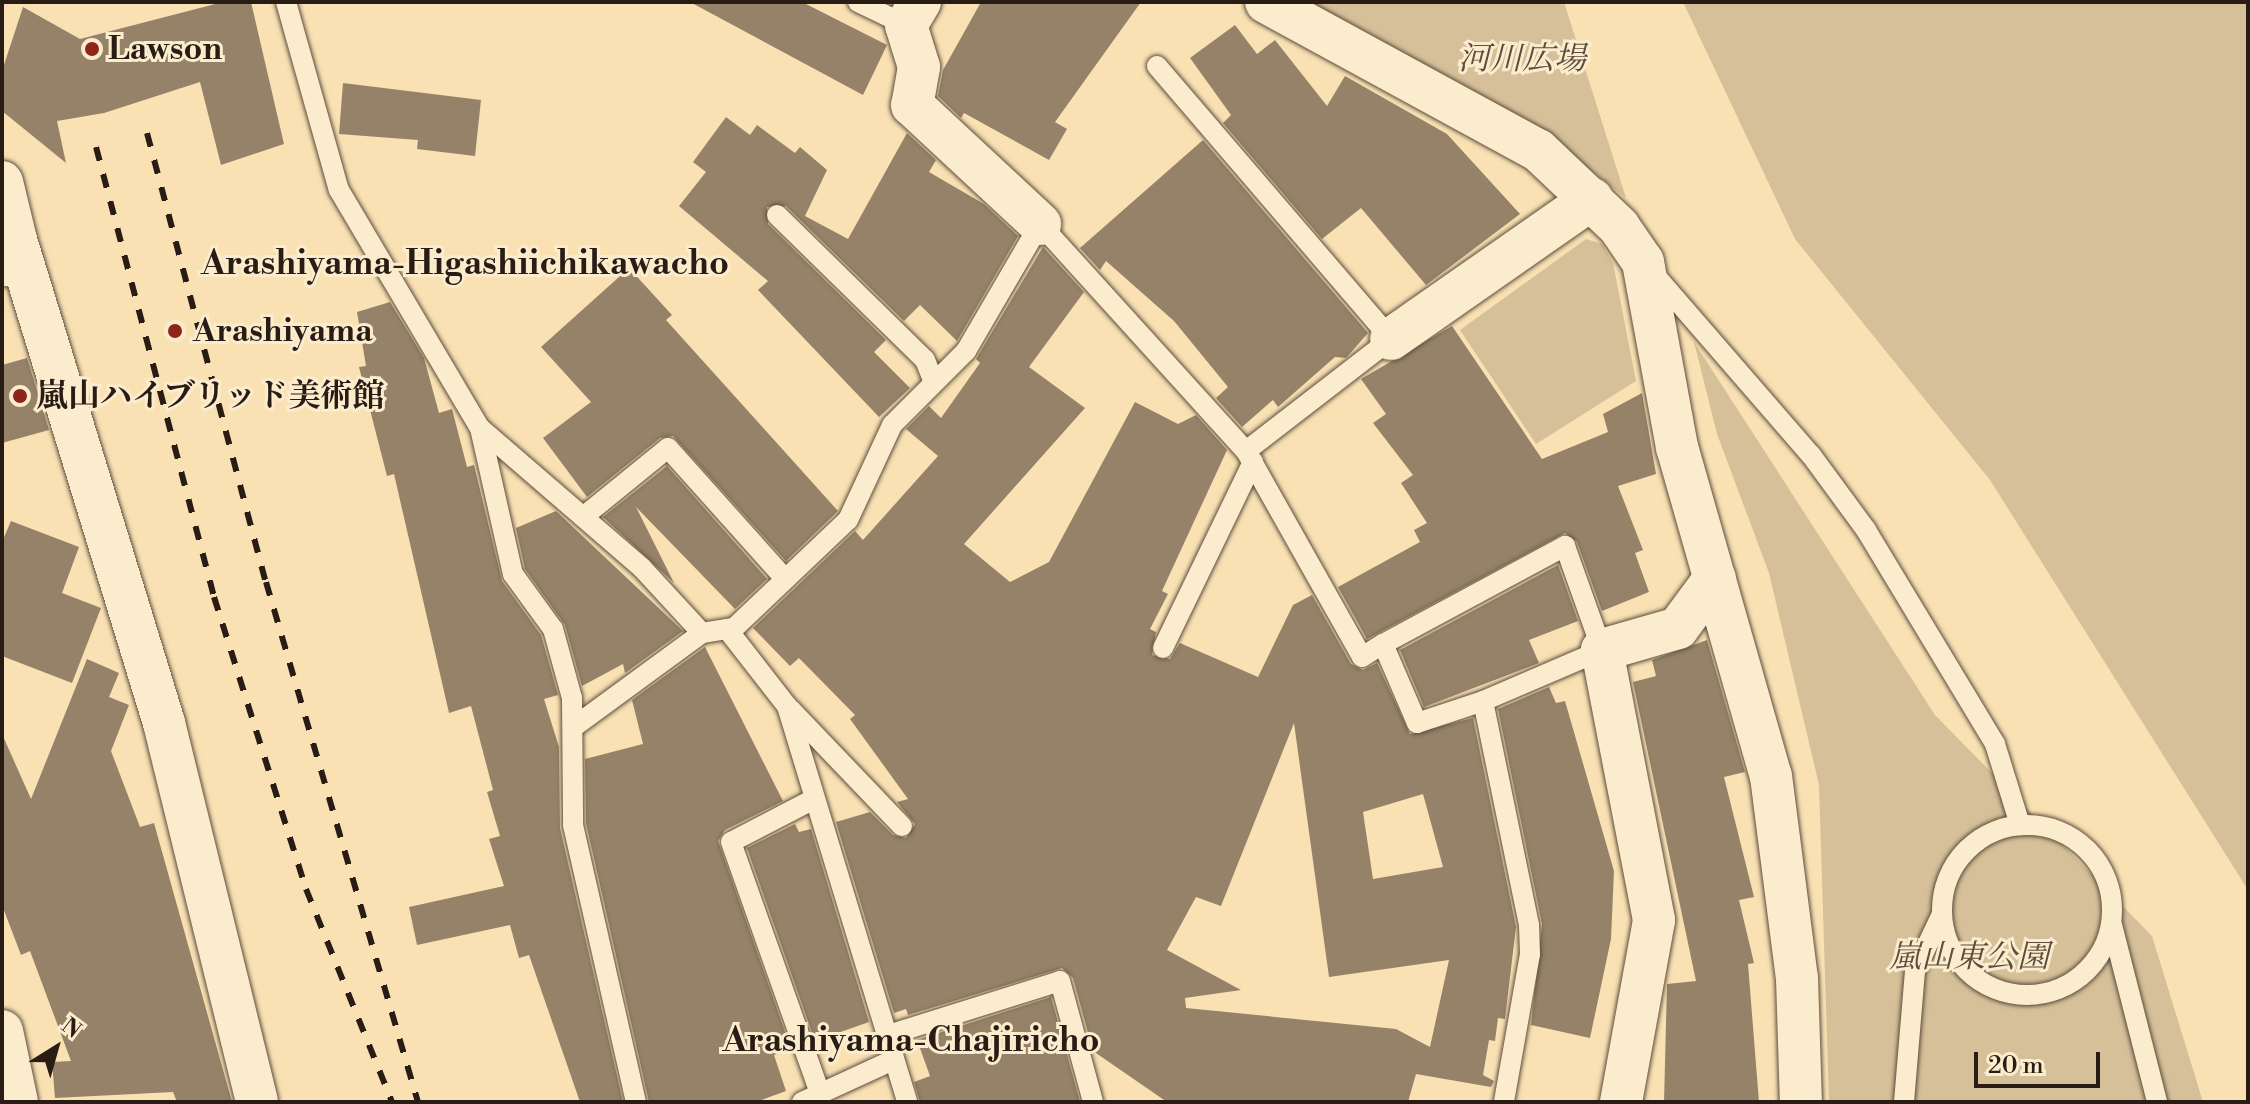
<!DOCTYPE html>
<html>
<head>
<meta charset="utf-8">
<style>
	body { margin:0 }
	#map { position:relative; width:2250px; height:1104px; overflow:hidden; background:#fae1b4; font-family:"Libre Bodoni","Noto Serif JP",serif }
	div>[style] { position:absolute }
	.green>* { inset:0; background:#d6c099 }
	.building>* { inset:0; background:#958268 }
	.roads { filter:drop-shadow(0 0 2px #5c4d3d) drop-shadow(0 0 2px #5c4d3d) }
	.lane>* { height:20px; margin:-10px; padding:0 10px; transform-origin:10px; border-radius:10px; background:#fcecce }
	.lane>.ring { margin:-10px; padding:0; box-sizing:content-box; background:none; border:20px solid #fcecce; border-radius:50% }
	.street>* { height:42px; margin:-21px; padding:0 21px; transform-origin:21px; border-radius:21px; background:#fcecce }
	.rail>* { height:6px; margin-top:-3px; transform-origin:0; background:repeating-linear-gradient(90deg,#281c15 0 14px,transparent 0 28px) }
	.dots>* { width:22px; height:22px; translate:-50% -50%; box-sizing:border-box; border:4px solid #fcecce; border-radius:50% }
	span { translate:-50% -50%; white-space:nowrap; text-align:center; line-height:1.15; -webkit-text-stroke:6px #fcecce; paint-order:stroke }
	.poi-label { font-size:32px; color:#281c15; font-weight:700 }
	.left { translate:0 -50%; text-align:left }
	.park-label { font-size:32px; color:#5c4d3d; font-style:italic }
	.neighbourhood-label { font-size:34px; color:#281c15; font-weight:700 }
	.frame { position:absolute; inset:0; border:4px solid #281c15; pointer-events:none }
	.north { position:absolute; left:16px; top:1008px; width:80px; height:80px; -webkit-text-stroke:6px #fcecce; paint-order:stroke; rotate:37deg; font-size:22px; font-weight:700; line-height:32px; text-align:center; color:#281c15 }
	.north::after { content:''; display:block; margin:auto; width:28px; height:36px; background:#281c15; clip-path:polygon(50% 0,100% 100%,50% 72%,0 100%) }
	.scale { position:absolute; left:1974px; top:1052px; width:126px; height:36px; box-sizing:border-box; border:4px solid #281c15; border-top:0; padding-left:10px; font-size:24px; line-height:28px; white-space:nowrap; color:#281c15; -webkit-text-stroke:6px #fcecce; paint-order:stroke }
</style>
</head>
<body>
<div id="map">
	<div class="green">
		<i style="clip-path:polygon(1306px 2px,1564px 2px,1626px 198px,1565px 150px)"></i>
		<i style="clip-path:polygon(1683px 2px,2248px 2px,2248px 890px,1990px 480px,1795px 239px)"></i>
		<i style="clip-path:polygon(1586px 239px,1602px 244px,1613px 263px,1636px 381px,1536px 444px,1460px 330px)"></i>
		<i style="clip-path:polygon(1694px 342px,1935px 715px,2152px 936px,2203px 1102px,1829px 1102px,1819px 785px,1769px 573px,1717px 434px)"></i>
	</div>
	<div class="building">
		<i style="clip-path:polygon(223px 2px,251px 2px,284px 144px,221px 165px,200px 82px,104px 113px,57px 121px,66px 163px,2px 111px,2px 71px,23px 7px,80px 39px)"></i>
		<i style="clip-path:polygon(690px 2px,802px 2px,887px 45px,863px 95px)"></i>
		<i style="clip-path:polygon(981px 2px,1141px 2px,1055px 122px,1067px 129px,1049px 160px,964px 113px,961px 118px,938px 96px,943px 70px)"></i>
		<i style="clip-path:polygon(1235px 25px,1257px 54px,1275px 40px,1327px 106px,1345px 76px,1447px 134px,1520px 214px,1426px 285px,1361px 208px,1322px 239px,1223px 123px,1231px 115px,1190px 58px)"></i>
		<i style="clip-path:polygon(343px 83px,481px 100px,475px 156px,417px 149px,418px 140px,339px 134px)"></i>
		<i style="clip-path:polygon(726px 117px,750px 135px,757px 125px,795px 153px,800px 147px,827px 170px,805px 216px,848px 239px,907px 133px,936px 160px,929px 172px,984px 204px,1018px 236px,957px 341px,920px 305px,904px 321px,786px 206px,767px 207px,768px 224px,886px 340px,874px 352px,910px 388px,879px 417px,758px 290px,768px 281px,679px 206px,706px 172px,693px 162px)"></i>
		<i style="clip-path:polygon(1203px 140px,1368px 333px,1346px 358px,1335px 357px,1278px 407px,1273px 400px,1242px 427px,1216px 398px,1228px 387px,1174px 321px,1106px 261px,1100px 270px,1080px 248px)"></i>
		<i style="clip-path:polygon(evenodd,1043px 247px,1084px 292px,1029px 367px,1085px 408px,964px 544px,1010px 582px,1049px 562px,1135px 402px,1178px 424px,1196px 415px,1227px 450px,1162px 591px,1168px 594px,1150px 629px,1156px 632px,1152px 655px,1170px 659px,1180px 643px,1258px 677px,1293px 605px,1312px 595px,1351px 664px,1363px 670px,1377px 663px,1410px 734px,1473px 718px,1516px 927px,1505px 1019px,1498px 1018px,1495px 1041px,1489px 1040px,1483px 1075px,1494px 1081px,1491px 1087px,1416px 1074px,1408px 1102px,1167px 1102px,1093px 1051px,1073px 978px,1062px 968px,908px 1015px,906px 1009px,894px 1013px,836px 822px,870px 812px,893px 835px,906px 838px,915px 824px,897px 802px,908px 799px,850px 719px,855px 715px,799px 658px,790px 666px,753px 628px,855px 531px,863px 540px,938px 456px,906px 429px,929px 406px,941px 418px,980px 363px,976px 359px,1043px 247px,1294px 723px,1329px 977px,1449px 960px,1430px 1047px,1396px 1029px,1186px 1008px,1185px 998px,1241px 990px,1167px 950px,1196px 897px,1221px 906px,1294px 723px,1043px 247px,1423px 794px,1443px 867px,1373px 879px,1363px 812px,1423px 794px)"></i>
		<i style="clip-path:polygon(629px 268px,672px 315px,666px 320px,838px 511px,786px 561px,673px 436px,660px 438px,587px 497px,543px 438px,591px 402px,541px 347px)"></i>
		<i style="clip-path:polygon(390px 302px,424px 358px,439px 413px,452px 409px,467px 467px,474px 465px,502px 581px,541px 635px,558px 695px,544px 699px,559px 747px,560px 828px,623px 1102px,580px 1102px,529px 955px,519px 958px,510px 925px,417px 945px,409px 907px,504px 886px,489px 839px,500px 836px,487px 792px,493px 790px,471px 706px,449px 713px,394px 474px,387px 476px,359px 367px,366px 366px,357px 312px)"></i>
		<i style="clip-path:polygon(1452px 326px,1542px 459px,1608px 432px,1603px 414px,1642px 393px,1656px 474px,1618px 486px,1643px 550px,1635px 553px,1649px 592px,1602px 611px,1577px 542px,1565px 533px,1367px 639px,1338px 587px,1420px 542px,1414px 530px,1427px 523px,1401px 483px,1413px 475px,1373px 423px,1386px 414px,1361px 379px)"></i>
		<i style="clip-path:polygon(27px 358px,49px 430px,2px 443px,2px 365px)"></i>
		<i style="clip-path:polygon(667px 466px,767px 579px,735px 609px,636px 507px,674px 583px,603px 517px)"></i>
		<i style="clip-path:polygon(556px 511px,683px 631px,625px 673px,623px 664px,582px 686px,565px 625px,525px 569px,516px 528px)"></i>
		<i style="clip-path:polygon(11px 521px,79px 547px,62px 593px,101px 608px,72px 683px,2px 656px,2px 542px)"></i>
		<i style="clip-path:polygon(1558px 565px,1578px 621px,1529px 640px,1539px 663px,1424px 707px,1400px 650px)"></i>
		<i style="clip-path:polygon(1707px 640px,1745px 772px,1724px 777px,1754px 897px,1739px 900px,1754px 963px,1748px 964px,1759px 1102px,1664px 1102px,1667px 984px,1696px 981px,1633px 682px,1656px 676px,1652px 660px)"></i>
		<i style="clip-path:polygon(705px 647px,783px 801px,725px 830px,718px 841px,791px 1049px,774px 1055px,786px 1091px,756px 1102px,649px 1102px,586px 823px,585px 759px,643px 744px,632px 700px)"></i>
		<i style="clip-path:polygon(87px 659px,119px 673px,109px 697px,129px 705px,111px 751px,140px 827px,154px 823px,232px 1102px,177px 1102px,173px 1092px,55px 1098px,52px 1062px,71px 1061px,30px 951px,21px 955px,2px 905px,2px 734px,31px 799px)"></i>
		<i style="clip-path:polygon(1549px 687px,1556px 703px,1565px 701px,1614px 871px,1611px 939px,1590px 1038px,1531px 1025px,1542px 924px,1498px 709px)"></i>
		<i style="clip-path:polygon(795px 824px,799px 832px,811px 829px,869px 1022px,815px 1041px,747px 848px)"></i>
		<i style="clip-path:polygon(1051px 997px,1080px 1102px,920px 1102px,914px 1082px,930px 1076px,917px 1040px)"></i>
	</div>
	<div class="roads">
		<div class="lane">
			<i style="left:286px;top:2px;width:195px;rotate:74.3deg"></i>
			<i style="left:339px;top:190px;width:277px;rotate:59.4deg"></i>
			<i style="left:480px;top:428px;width:150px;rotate:77.3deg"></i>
			<i style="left:513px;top:574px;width:68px;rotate:54deg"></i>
			<i style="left:553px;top:629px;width:72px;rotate:74.6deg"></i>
			<i style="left:572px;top:698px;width:127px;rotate:89.5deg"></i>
			<i style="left:573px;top:825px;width:284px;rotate:77.2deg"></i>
			<i style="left:858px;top:2px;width:53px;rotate:25.6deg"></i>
			<i style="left:1157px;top:66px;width:360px;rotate:49.4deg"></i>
			<i style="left:1391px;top:339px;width:183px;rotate:142.3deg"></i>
			<i style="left:777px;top:215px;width:207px;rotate:44.4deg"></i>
			<i style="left:925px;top:360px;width:24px;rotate:68deg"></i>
			<i style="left:1654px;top:274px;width:240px;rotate:49.1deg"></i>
			<i style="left:1811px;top:455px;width:93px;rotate:53.7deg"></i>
			<i style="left:1866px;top:530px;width:250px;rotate:58.9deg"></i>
			<i style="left:1995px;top:744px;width:85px;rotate:72.8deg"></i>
			<i style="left:480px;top:428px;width:214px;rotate:40.8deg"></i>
			<i style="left:642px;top:568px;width:88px;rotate:47.3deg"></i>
			<i style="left:583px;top:517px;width:109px;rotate:-39.1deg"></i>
			<i style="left:668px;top:448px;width:176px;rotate:48.2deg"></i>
			<i style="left:727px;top:629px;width:98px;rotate:52.1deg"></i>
			<i style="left:787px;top:706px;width:414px;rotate:73.1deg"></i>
			<i style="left:1383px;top:644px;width:207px;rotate:-28.3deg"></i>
			<i style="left:1565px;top:546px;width:110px;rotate:70.4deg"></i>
			<i style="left:1602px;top:650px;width:129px;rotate:156.8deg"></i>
			<i style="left:1163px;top:648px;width:207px;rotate:-64.2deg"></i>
			<i style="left:790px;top:709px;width:162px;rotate:46.3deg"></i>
			<i style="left:575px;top:726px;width:157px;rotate:-36.2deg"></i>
			<i style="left:702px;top:633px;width:32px;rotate:-9deg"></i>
			<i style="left:734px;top:628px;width:157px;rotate:-43.5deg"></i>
			<i style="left:848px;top:520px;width:105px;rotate:-65.1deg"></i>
			<i style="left:892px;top:425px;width:105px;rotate:-45deg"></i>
			<i style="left:966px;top:351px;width:147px;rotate:-59.8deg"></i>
			<i style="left:1040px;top:224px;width:307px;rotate:47.8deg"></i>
			<i style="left:1246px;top:451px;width:236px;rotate:60.6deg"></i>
			<i style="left:1362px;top:657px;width:25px;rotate:-32deg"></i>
			<i style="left:1383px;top:644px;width:86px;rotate:66.7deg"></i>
			<i style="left:1417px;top:723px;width:70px;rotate:-18.4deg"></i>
			<i style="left:1483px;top:701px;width:229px;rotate:78.4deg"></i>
			<i style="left:1529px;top:925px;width:29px;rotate:88deg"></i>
			<i style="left:1530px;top:954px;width:150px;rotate:100deg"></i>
			<i style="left:814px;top:799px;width:93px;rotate:152.6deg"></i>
			<i style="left:731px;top:842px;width:266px;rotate:70.5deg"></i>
			<i class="ring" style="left:1942px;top:825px;width:150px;height:150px"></i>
			<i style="left:2112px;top:925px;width:183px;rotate:75.7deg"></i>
			<i style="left:885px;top:1036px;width:183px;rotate:-17.4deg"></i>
			<i style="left:1060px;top:981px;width:125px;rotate:74.7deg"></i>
			<i style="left:802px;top:1102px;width:100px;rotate:-24.8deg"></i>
			<i style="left:1904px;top:1102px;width:131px;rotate:-85.2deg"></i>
			<i style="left:1915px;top:971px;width:63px;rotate:-64.7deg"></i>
		</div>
		<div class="street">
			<i style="left:920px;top:2px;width:27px;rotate:121deg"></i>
			<i style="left:906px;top:25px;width:44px;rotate:72.8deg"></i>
			<i style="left:919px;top:67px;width:39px;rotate:100deg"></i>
			<i style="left:912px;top:105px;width:175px;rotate:42.9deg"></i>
			<i style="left:1266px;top:2px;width:310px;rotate:28.6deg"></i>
			<i style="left:1538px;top:150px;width:112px;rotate:43.5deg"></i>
			<i style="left:1619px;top:227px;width:42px;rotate:55.6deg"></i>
			<i style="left:1643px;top:262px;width:188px;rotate:79.6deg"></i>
			<i style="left:1677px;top:447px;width:342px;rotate:74.1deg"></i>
			<i style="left:1771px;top:776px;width:204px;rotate:82.7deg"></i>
			<i style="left:1797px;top:978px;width:124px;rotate:88.2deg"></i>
			<i style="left:2px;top:182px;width:60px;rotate:76.4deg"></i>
			<i style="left:16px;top:240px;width:27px;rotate:110deg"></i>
			<i style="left:16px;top:240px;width:505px;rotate:72.96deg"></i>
			<i style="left:164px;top:723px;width:390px;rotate:76.2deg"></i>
			<i style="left:1391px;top:339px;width:245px;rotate:-34.9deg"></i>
			<i style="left:2px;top:1031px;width:73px;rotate:78.1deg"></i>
			<i style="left:1621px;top:1102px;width:185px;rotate:-79.7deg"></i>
			<i style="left:1654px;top:920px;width:275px;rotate:-100.9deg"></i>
			<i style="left:1602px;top:650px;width:79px;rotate:-16.1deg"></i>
			<i style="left:1678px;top:628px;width:62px;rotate:-53.5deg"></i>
		</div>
	</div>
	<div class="rail">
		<i style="left:147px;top:133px;width:465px;rotate:75.2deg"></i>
		<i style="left:266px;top:582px;width:542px;rotate:73.71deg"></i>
		<i style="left:96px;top:147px;width:465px;rotate:75.3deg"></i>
		<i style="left:214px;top:597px;width:306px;rotate:72.5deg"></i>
		<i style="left:306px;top:889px;width:230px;rotate:68deg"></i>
	</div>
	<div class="dots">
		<i style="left:92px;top:49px;background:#8f2418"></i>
		<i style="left:175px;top:331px;background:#8f2418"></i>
		<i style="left:20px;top:396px;background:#8f2418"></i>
	</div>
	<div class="poi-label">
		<span class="left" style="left:108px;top:49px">Lawson</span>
		<span class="left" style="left:193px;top:331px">Arashiyama</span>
		<span class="left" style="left:36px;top:396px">嵐山ハイブリッド美術館</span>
	</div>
	<div class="park-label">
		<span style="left:1522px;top:59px">河川広場</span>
		<span style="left:1969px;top:957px">嵐山東公園</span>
	</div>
	<div class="neighbourhood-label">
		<span style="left:465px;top:265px">Arashiyama-Higashiichikawacho</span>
		<span style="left:911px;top:1042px">Arashiyama-Chajiricho</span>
	</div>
	<div class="frame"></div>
	<div class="north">N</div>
	<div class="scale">20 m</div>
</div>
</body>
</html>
